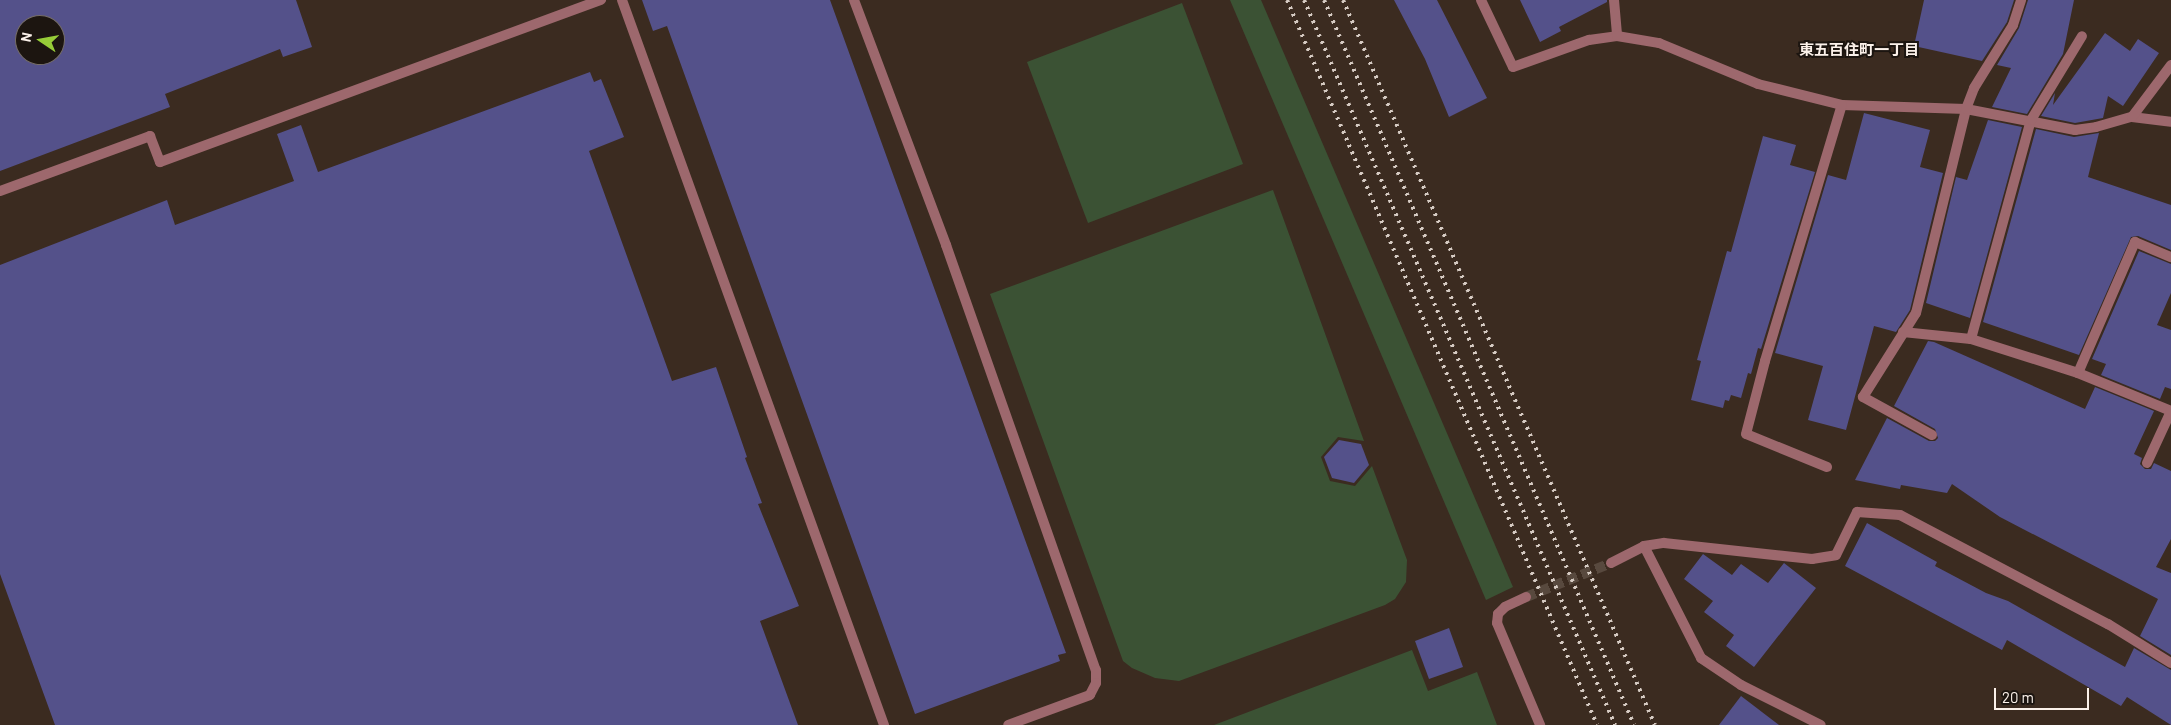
<!DOCTYPE html>
<html>
<head>
<meta charset="utf-8">
<style>
	body { margin:0 }
	#map { position:relative; width:2171px; height:725px; overflow:hidden; background:#3b2b20; font-family:Barlow,"Noto Sans JP",sans-serif }
	div>[style] { position:absolute }
	.green>* { inset:0; background:#3b5234 }
	.building>* { inset:0; background:#54518a }
	.street-tunnel>* { height:10px; margin-top:-5px; transform-origin:0; background:repeating-linear-gradient(90deg,#58493e 0 10px,transparent 0 15px) }
	.lane>* { height:10px; margin:-5px; padding:0 5px; transform-origin:5px; border-radius:5px; background:#9d686d }
	.street>* { height:10px; margin:-5px; padding:0 5px; transform-origin:5px; border-radius:5px; background:#9d686d }
	.rail>* { height:4px; margin-top:-2px; transform-origin:0; background:repeating-linear-gradient(90deg,#d6cbc3 0 2.5px,transparent 0 7.5px) }
	span { translate:-50% -50%; white-space:nowrap; text-align:center; line-height:1.15; -webkit-text-stroke:4px #1c1510; paint-order:stroke }
	.neighbourhood-label { font-size:15px; color:#fbf1ea; font-weight:700 }
	.north { position:absolute; left:15px; top:15px; width:50px; height:50px; box-sizing:border-box; background:#1c1510; border:1px solid #756d67; border-radius:50%; rotate:282deg; font-size:14px; font-weight:700; line-height:20px; text-align:center; color:#fbf1ea }
	.north::after { content:''; display:block; margin:auto; width:18px; height:22px; background:#97cc38; clip-path:polygon(50% 0,100% 100%,50% 72%,0 100%) }
	.scale { position:absolute; left:1994px; top:688px; width:95px; height:22px; box-sizing:border-box; border:2px solid #fbf1ea; border-top:0; padding-left:6px; font-size:15px; line-height:18px; white-space:nowrap; color:#fbf1ea; -webkit-text-stroke:4px #1c1510; paint-order:stroke }
</style>
</head>
<body>
<div id="map">
	<div class="green">
		<i style="clip-path:polygon(1230px 0,1261px 0,1513px 587px,1486px 600px)"></i>
		<i style="clip-path:polygon(1182px 3px,1243px 164px,1088px 223px,1027px 62px)"></i>
		<i style="clip-path:polygon(1273px 190px,1364px 441px,1338px 437px,1321px 457px,1330px 481px,1355px 486px,1372px 466px,1407px 560px,1406px 582px,1395px 599px,1385px 605px,1179px 681px,1155px 678px,1132px 668px,1123px 661px,990px 294px)"></i>
		<i style="clip-path:polygon(1412px 650px,1428px 691px,1477px 672px,1497px 725px,1214px 725px)"></i>
	</div>
	<div class="building">
		<i style="clip-path:polygon(evenodd,0 0,296px 0,312px 47px,283px 57px,280px 49px,165px 94px,170px 107px,0 171px,0 0,25px 25px,55px 25px,55px 55px,25px 55px,25px 25px)"></i>
		<i style="clip-path:polygon(642px 0,830px 0,1066px 653px,1058px 655px,1060px 661px,915px 714px,667px 26px,653px 31px)"></i>
		<i style="clip-path:polygon(1394px 0,1437px 0,1487px 98px,1449px 117px,1425px 59px)"></i>
		<i style="clip-path:polygon(1520px 0,1607px 0,1607px 2px,1559px 27px,1561px 31px,1540px 42px)"></i>
		<i style="clip-path:polygon(1924px 0,2014px 0,2007px 22px,1982px 61px,1914px 46px)"></i>
		<i style="clip-path:polygon(2028px 0,2074px 0,2063px 54px,2027px 114px,1992px 107px,2011px 68px,1997px 65px,2019px 28px)"></i>
		<i style="clip-path:polygon(2105px 33px,2130px 51px,2138px 39px,2159px 53px,2123px 106px,2108px 96px,2103px 118px,2075px 123px,2041px 116px,2055px 93px,2053px 105px)"></i>
		<i style="clip-path:polygon(590px 72px,594px 82px,601px 79px,624px 137px,589px 151px,672px 381px,716px 367px,747px 457px,745px 458px,762px 503px,758px 504px,799px 606px,760px 621px,798px 725px,55px 725px,0 574px,0 265px,167px 200px,175px 225px,294px 181px,277px 134px,301px 125px,318px 172px)"></i>
		<i style="clip-path:polygon(1864px 113px,1930px 130px,1920px 167px,1943px 173px,1910px 310px,1896px 332px,1874px 326px,1846px 430px,1808px 420px,1823px 366px,1775px 353px,1828px 175px,1846px 180px)"></i>
		<i style="clip-path:polygon(1988px 120px,2022px 127px,1970px 318px,1926px 303px,1956px 177px,1967px 180px)"></i>
		<i style="clip-path:polygon(2036px 129px,2074px 137px,2099px 133px,2088px 177px,2171px 205px,2171px 250px,2138px 236px,2131px 237px,2079px 355px,1983px 322px)"></i>
		<i style="clip-path:polygon(1763px 136px,1796px 145px,1790px 165px,1815px 172px,1761px 349px,1758px 348px,1751px 374px,1748px 373px,1741px 398px,1731px 395px,1729px 401px,1725px 400px,1723px 408px,1691px 400px,1701px 361px,1697px 360px,1727px 251px,1731px 252px)"></i>
		<i style="clip-path:polygon(2139px 251px,2171px 264px,2171px 293px,2157px 325px,2171px 330px,2171px 389px,2165px 387px,2160px 399px,2101px 375px,2106px 364px,2092px 359px)"></i>
		<i style="clip-path:polygon(1928px 341px,1934px 342px,2085px 409px,2095px 387px,2154px 411px,2134px 454px,2142px 458px,2140px 464px,2145px 469px,2151px 469px,2154px 463px,2171px 471px,2171px 539px,2156px 567px,2171px 573px,2171px 655px,2140px 636px,2158px 599px,2000px 517px,1952px 484px,1947px 493px,1901px 485px,1900px 489px,1855px 480px,1887px 418px,1929px 441px,1935px 441px,1938px 438px,1935px 429px,1894px 406px)"></i>
		<i style="clip-path:polygon(1339px 440px,1361px 444px,1369px 465px,1354px 483px,1332px 478px,1324px 457px)"></i>
		<i style="clip-path:polygon(1867px 523px,1937px 562px,1935px 566px,1986px 593px,2008px 601px,2125px 667px,2134px 648px,2171px 670px,2171px 725px,2127px 697px,2121px 706px,2007px 640px,2002px 650px,1845px 566px)"></i>
		<i style="clip-path:polygon(1703px 554px,1732px 575px,1741px 564px,1768px 583px,1784px 563px,1816px 588px,1754px 667px,1726px 646px,1734px 635px,1704px 612px,1713px 601px,1684px 579px)"></i>
		<i style="clip-path:polygon(1449px 628px,1463px 667px,1429px 679px,1415px 641px)"></i>
		<i style="clip-path:polygon(1741px 696px,1779px 725px,1719px 725px)"></i>
	</div>
	<div class="street-tunnel">
		<i style="left:1526px;top:597px;width:92px;rotate:-21.8deg"></i>
	</div>
	<div class="lane">
		<i style="left:622px;top:0;width:771px;rotate:70.13deg"></i>
		<i style="left:854px;top:0;width:262px;rotate:69.4deg"></i>
		<i style="left:946px;top:245px;width:451px;rotate:70.6deg"></i>
		<i style="left:1096px;top:670px;width:13px;rotate:90deg"></i>
		<i style="left:1096px;top:683px;width:13px;rotate:117deg"></i>
		<i style="left:1090px;top:695px;width:87px;rotate:159.9deg"></i>
		<i style="left:0;top:191px;width:160px;rotate:-20.1deg"></i>
		<i style="left:150px;top:136px;width:28px;rotate:69deg"></i>
		<i style="left:160px;top:162px;width:470px;rotate:-20.2deg"></i>
		<i style="left:1644px;top:546px;width:20px;rotate:-9deg"></i>
		<i style="left:1664px;top:543px;width:149px;rotate:6.2deg"></i>
		<i style="left:1812px;top:559px;width:24px;rotate:-9deg"></i>
		<i style="left:1836px;top:555px;width:48px;rotate:-64deg"></i>
		<i style="left:1857px;top:512px;width:43px;rotate:4deg"></i>
	</div>
	<div class="street">
		<i style="left:1481px;top:0;width:74px;rotate:64.5deg"></i>
		<i style="left:1513px;top:67px;width:81px;rotate:-19.6deg"></i>
		<i style="left:1589px;top:40px;width:28px;rotate:-8deg"></i>
		<i style="left:1614px;top:0;width:36px;rotate:85deg"></i>
		<i style="left:1617px;top:36px;width:43px;rotate:9.5deg"></i>
		<i style="left:1659px;top:43px;width:107px;rotate:22.5deg"></i>
		<i style="left:1758px;top:84px;width:87px;rotate:14deg"></i>
		<i style="left:1842px;top:105px;width:124px;rotate:1.8deg"></i>
		<i style="left:1966px;top:109px;width:111px;rotate:10.9deg"></i>
		<i style="left:2075px;top:130px;width:21px;rotate:-8deg"></i>
		<i style="left:2096px;top:127px;width:37px;rotate:-16deg"></i>
		<i style="left:2132px;top:117px;width:39px;rotate:7deg"></i>
		<i style="left:2132px;top:117px;width:65px;rotate:-53.1deg"></i>
		<i style="left:1903px;top:332px;width:68px;rotate:5.9deg"></i>
		<i style="left:1971px;top:339px;width:112px;rotate:17.6deg"></i>
		<i style="left:2078px;top:373px;width:100px;rotate:22.2deg"></i>
		<i style="left:1971px;top:339px;width:227px;rotate:-74.7deg"></i>
		<i style="left:2031px;top:120px;width:98px;rotate:-58.7deg"></i>
		<i style="left:2078px;top:373px;width:143px;rotate:-66.5deg"></i>
		<i style="left:2135px;top:242px;width:39px;rotate:23deg"></i>
		<i style="left:1932px;top:435px;width:79px;rotate:-151.2deg"></i>
		<i style="left:1863px;top:397px;width:99px;rotate:-57.8deg"></i>
		<i style="left:1916px;top:313px;width:210px;rotate:-76.2deg"></i>
		<i style="left:1966px;top:109px;width:22px;rotate:-69deg"></i>
		<i style="left:1974px;top:88px;width:74px;rotate:-58.2deg"></i>
		<i style="left:2013px;top:25px;width:26px;rotate:-72deg"></i>
		<i style="left:2147px;top:463px;width:57px;rotate:-65.2deg"></i>
		<i style="left:1827px;top:467px;width:87px;rotate:-157.8deg"></i>
		<i style="left:1746px;top:434px;width:75px;rotate:-75.4deg"></i>
		<i style="left:1765px;top:361px;width:267px;rotate:-73.3deg"></i>
		<i style="left:1900px;top:515px;width:235px;rotate:27.7deg"></i>
		<i style="left:2108px;top:624px;width:74px;rotate:31.8deg"></i>
		<i style="left:1611px;top:563px;width:37px;rotate:-27deg"></i>
		<i style="left:1644px;top:546px;width:126px;rotate:63deg"></i>
		<i style="left:1701px;top:658px;width:48px;rotate:34deg"></i>
		<i style="left:1741px;top:685px;width:89px;rotate:26.6deg"></i>
		<i style="left:1526px;top:597px;width:23px;rotate:155deg"></i>
		<i style="left:1505px;top:607px;width:10px;rotate:135deg"></i>
		<i style="left:1498px;top:614px;width:9px;rotate:96deg"></i>
		<i style="left:1497px;top:623px;width:111px;rotate:67.1deg"></i>
	</div>
	<div class="rail">
		<i style="left:1287px;top:0;width:788px;rotate:66.85deg"></i>
		<i style="left:1304px;top:0;width:789px;rotate:66.78deg"></i>
		<i style="left:1324px;top:0;width:788px;rotate:66.85deg"></i>
		<i style="left:1343px;top:0;width:789px;rotate:66.72deg"></i>
	</div>
	<div class="neighbourhood-label">
		<span style="left:1859px;top:50px">東五百住町一丁目</span>
	</div>
	<div class="north">N</div>
	<div class="scale">20 m</div>
</div>
</body>
</html>
